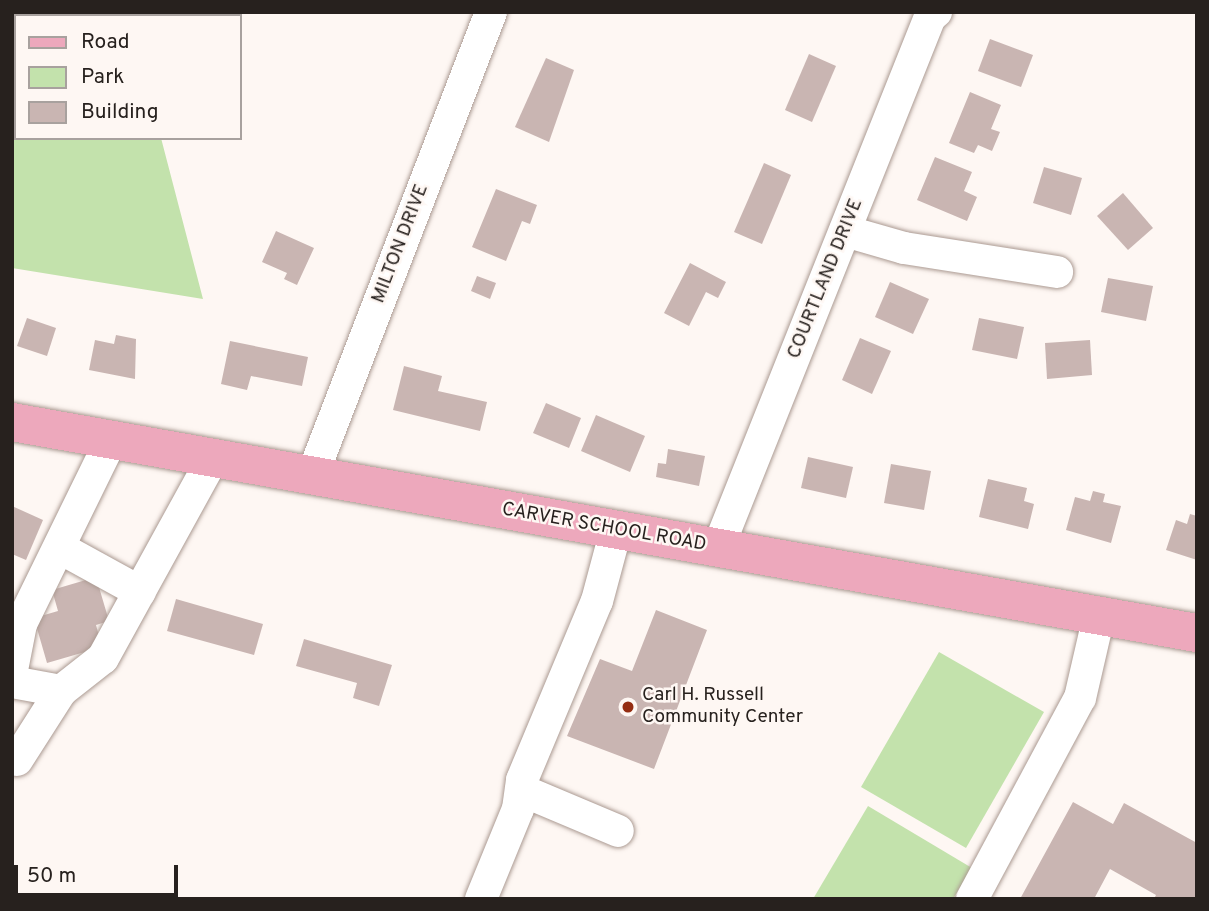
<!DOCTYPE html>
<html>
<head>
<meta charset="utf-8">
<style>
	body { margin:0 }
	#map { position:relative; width:1209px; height:911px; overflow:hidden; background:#fef7f3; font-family:Overpass,sans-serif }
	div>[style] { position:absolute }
	.green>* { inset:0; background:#c3e2ac }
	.building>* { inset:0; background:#c9b5b2 }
	.roads { filter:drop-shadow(0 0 2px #ab9a92) drop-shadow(0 0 2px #ab9a92) }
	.minor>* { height:32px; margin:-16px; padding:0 16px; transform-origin:16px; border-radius:16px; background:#fff }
	.major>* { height:38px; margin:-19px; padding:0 19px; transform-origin:19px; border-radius:19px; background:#eda8bc }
	.dots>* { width:19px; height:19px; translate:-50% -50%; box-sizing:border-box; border:4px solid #fef7f3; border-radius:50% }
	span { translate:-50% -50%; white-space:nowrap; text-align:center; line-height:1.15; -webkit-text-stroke:5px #fef7f3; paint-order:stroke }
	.street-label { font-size:19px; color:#27211e }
	.poi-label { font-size:19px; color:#27211e }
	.left { translate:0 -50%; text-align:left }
	.frame { position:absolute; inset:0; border:14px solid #27211e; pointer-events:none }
	.legend { position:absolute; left:14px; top:14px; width:228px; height:126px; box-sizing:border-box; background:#fef7f3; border:2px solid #a8a19e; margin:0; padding:9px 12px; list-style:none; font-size:21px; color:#27211e }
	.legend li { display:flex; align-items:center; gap:14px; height:35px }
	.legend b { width:35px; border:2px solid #a8a19e }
	.scale { position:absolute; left:14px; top:865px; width:164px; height:32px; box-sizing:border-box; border:4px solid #27211e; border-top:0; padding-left:9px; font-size:21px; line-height:24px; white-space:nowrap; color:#27211e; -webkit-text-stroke:5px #fef7f3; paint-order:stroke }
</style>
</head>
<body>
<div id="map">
	<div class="green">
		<i style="clip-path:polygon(12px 12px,168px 12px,16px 16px,16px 138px,161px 138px,203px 299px,12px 268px)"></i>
		<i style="clip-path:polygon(939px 652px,1044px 712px,966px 848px,861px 787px)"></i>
		<i style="clip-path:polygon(868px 806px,972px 868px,953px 899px,813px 899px)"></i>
	</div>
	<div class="building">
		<i style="clip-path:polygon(990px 39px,1033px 55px,1021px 87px,978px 71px)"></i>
		<i style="clip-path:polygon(809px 54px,836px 66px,812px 122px,785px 110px)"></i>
		<i style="clip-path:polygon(546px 58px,574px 70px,549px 142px,515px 127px)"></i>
		<i style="clip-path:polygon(970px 92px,1001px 105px,991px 129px,1000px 132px,992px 151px,978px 145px,974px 153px,949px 143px)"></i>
		<i style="clip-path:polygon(935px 157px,972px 172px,964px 191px,977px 197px,967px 221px,917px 200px)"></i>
		<i style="clip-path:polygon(764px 163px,791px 175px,762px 244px,734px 232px)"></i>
		<i style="clip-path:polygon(1044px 167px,1082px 178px,1071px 215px,1033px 203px)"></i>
		<i style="clip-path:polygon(496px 189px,537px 205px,530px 224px,522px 221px,506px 261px,472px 247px)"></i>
		<i style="clip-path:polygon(1123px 193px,1153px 228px,1128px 250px,1097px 216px)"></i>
		<i style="clip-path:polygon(276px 231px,314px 248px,297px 285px,284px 279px,287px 273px,262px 262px)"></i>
		<i style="clip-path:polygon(690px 263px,726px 282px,718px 298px,706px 292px,689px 326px,664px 313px)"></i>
		<i style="clip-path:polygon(477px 276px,496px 283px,490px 299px,471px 291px)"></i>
		<i style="clip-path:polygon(1108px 278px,1153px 286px,1146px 321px,1101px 312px)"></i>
		<i style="clip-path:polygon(890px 282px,929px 299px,913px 334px,875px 317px)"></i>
		<i style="clip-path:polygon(27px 318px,56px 328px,47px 356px,17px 346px)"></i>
		<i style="clip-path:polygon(979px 318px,1024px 327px,1017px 359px,972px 350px)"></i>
		<i style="clip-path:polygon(116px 335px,136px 339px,135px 379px,89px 370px,95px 340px,114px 344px)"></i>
		<i style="clip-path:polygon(860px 338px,891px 351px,872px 394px,842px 380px)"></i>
		<i style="clip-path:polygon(1090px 340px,1092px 375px,1047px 379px,1045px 343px)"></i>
		<i style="clip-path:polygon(230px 341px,308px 357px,302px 386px,251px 376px,247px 390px,221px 384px)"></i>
		<i style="clip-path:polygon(404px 366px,442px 376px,438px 391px,487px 402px,480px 431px,393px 410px)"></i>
		<i style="clip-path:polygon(546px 403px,581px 418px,569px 448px,533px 433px)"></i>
		<i style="clip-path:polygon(596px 415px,645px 436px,630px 472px,581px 451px)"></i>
		<i style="clip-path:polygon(668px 449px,705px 456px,699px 486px,656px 477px,658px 463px,666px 464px)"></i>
		<i style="clip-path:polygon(808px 457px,853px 467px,846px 498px,801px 488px)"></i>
		<i style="clip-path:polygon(891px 464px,931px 471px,924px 510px,884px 503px)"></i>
		<i style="clip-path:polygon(988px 479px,1027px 488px,1024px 501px,1034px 504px,1028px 529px,979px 517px)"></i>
		<i style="clip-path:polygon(1093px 491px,1105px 494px,1103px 502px,1121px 506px,1111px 543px,1066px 530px,1075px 497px,1090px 501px)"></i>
		<i style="clip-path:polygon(12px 506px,43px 520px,26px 560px,12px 554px)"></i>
		<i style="clip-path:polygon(1190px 514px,1197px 516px,1197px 560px,1166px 550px,1176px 520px,1187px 524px)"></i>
		<i style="clip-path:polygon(96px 577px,109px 621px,96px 625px,102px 647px,47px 663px,34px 618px,58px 611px,52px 590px)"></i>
		<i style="clip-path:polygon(176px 599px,263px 624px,254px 655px,167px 631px)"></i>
		<i style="clip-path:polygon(656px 610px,707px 630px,654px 769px,567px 736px,600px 659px,632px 671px)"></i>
		<i style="clip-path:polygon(304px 639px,392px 665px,379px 706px,353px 698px,357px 683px,296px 666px)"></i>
		<i style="clip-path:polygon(1073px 802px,1113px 824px,1124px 803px,1197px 843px,1197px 899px,1154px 899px,1156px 895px,1110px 869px,1094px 899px,1020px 899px)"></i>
	</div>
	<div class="roads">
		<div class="minor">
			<i style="left:845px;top:231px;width:61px;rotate:16.1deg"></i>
			<i style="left:904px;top:248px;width:155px;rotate:8.9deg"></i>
			<i style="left:312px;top:476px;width:497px;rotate:-68.9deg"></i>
			<i style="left:60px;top:548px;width:91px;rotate:28.8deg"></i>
			<i style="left:718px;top:548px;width:572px;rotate:-68.24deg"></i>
			<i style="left:930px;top:17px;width:8px;rotate:-40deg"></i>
			<i style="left:12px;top:670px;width:47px;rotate:-78.9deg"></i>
			<i style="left:21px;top:624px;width:205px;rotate:-63.9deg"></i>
			<i style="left:12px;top:682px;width:50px;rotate:10.4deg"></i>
			<i style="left:17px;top:760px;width:82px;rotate:-57.5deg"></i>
			<i style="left:61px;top:691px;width:53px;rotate:-38.2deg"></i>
			<i style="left:103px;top:658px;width:228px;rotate:-61.2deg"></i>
			<i style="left:521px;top:790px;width:105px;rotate:22.9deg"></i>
			<i style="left:481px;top:899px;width:97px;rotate:-67.7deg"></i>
			<i style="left:518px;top:809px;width:29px;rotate:-82deg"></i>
			<i style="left:522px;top:780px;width:194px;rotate:-67.3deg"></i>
			<i style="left:597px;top:601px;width:73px;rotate:-75deg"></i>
			<i style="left:972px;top:899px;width:228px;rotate:-61.8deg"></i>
			<i style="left:1080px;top:698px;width:84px;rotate:-77deg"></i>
		</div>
		<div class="major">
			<i style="left:12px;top:422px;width:1204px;rotate:10.1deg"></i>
		</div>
	</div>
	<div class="dots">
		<i style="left:628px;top:707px;background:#942c11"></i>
	</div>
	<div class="street-label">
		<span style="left:401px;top:244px;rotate:-69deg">MILTON DRIVE</span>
		<span style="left:826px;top:279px;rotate:-68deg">COURTLAND DRIVE</span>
		<span style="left:604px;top:528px;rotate:10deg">CARVER SCHOOL ROAD</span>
	</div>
	<div class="poi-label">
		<span class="left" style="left:642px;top:707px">Carl H. Russell<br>Community Center</span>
	</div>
	<div class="frame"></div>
	<ul class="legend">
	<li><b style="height:9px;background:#eda8bc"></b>Road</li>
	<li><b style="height:19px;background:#c3e2ac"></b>Park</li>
	<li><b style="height:19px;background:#c9b5b2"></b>Building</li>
	</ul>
	<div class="scale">50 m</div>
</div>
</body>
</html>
